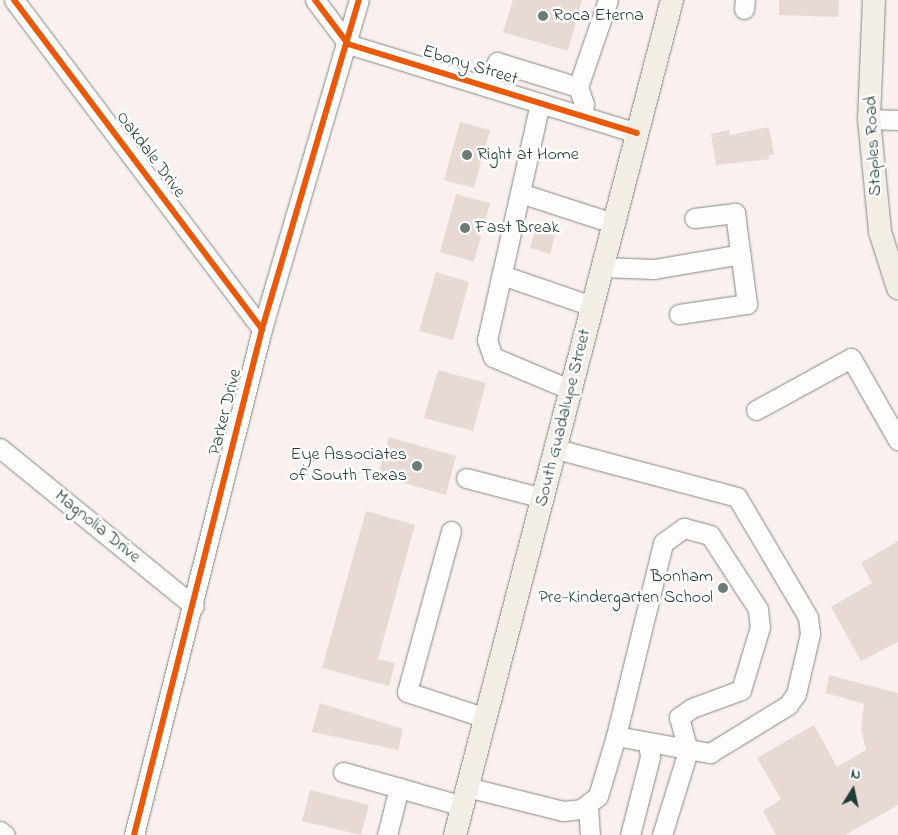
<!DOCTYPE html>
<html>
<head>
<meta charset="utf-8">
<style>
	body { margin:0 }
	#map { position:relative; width:898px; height:835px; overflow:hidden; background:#faf0ee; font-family:"Indie Flower",sans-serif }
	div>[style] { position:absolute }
	.building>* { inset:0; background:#e8d9d5 }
	.roads { filter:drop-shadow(0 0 1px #878886) drop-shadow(0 0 1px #878886) }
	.minor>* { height:19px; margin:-9.5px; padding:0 9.5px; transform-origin:9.5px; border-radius:9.5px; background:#fefdfc }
	.major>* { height:22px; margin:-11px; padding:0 11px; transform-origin:11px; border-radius:11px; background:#f2ede5 }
	.cycleway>* { height:6px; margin:-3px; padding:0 3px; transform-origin:3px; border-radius:3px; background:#e8590c }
	.dots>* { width:14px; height:14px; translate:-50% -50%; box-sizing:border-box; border:2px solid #fff; border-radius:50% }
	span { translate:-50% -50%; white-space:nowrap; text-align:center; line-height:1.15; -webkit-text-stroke:5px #fff; paint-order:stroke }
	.poi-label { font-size:18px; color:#1f3d34 }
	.left { translate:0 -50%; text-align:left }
	.right { translate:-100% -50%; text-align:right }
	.street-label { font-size:18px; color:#1f3d34 }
	.north { position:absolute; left:828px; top:765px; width:50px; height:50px; -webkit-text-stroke:4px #fff; paint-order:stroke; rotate:10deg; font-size:14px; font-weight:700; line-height:20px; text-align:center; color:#1f3d34 }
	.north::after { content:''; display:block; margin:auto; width:18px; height:22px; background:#1f3d34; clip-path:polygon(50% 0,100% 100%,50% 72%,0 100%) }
</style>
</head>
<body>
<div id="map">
	<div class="building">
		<i style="clip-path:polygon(513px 0,582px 0,568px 51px,503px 32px)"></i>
		<i style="clip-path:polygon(779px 0,839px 0,838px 17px,779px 15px)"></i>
		<i style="clip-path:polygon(460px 122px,490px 130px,474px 188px,444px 180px)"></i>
		<i style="clip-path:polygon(769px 127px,774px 154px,768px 155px,770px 159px,716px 165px,711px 134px,729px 130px,730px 135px)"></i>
		<i style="clip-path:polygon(456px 194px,490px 203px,474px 262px,440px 252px)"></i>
		<i style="clip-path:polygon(537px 223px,557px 228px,550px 254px,530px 248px)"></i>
		<i style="clip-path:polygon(436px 272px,469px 282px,453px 340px,419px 331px)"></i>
		<i style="clip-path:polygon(438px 370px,486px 383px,473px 431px,424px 418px)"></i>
		<i style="clip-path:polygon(389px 437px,456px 456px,446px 495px,378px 476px)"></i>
		<i style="clip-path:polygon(366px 511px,415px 525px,378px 659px,395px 663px,389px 686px,322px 668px)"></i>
		<i style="clip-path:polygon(898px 541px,898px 642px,861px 661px,831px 607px,872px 583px,861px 563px)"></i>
		<i style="clip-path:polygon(829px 675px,898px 693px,898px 805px,845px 835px,776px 835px,763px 811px,781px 799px,757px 758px,814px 725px,837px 767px,866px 750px,861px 729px,864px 704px,826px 693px)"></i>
		<i style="clip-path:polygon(320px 703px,403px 729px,398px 750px,312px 732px)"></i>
		<i style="clip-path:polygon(310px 790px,369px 805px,361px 835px,302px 821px)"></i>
	</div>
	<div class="roads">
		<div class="minor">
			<i style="left:14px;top:0;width:412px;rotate:53deg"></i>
			<i style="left:315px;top:0;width:55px;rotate:53.1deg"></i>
			<i style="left:348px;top:44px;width:302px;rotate:17.1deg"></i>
			<i style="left:744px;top:9px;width:9px;rotate:-84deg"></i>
			<i style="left:485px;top:86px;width:27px;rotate:-63deg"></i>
			<i style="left:497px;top:62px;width:85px;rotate:17.2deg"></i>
			<i style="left:540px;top:103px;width:243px;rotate:102.6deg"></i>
			<i style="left:487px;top:340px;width:18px;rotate:71deg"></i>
			<i style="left:493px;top:357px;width:85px;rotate:22.9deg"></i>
			<i style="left:582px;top:116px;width:12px;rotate:-81deg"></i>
			<i style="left:584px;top:104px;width:18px;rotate:-109deg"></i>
			<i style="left:578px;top:87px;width:92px;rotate:-71deg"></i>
			<i style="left:869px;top:119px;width:29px;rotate:2deg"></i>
			<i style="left:520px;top:193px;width:98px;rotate:17.9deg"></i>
			<i style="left:602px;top:267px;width:52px;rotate:2.2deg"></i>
			<i style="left:654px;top:269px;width:88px;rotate:-9.8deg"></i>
			<i style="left:502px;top:275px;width:95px;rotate:19deg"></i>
			<i style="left:679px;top:314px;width:69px;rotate:-8.4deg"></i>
			<i style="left:747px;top:304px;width:92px;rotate:-97.5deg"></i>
			<i style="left:735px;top:213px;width:41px;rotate:173deg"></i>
			<i style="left:756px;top:410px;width:108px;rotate:-28.7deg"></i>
			<i style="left:851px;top:358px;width:95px;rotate:60.2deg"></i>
			<i style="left:0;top:448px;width:250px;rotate:39.2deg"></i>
			<i style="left:466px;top:478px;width:80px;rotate:14.6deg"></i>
			<i style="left:451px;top:531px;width:167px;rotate:105.3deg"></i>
			<i style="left:407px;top:692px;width:83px;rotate:18.2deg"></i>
			<i style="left:616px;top:736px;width:199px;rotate:-76.3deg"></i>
			<i style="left:663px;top:543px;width:26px;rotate:-36deg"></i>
			<i style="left:684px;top:528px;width:27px;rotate:15deg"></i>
			<i style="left:710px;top:535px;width:88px;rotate:57deg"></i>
			<i style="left:758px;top:609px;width:18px;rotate:84deg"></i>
			<i style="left:760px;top:627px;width:66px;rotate:106.8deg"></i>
			<i style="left:741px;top:690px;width:52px;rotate:159.8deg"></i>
			<i style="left:692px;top:708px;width:16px;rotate:145deg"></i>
			<i style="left:679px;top:717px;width:35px;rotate:75deg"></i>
			<i style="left:688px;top:751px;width:88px;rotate:107.2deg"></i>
			<i style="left:343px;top:772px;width:125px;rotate:15.8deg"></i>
			<i style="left:467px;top:787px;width:99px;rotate:14deg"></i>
			<i style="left:563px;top:811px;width:18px;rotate:-6deg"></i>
			<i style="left:581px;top:809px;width:21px;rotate:-37deg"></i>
			<i style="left:598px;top:796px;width:63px;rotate:-73.3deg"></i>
			<i style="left:616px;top:736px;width:96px;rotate:10.3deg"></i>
			<i style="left:710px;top:753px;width:92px;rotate:-31.6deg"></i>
			<i style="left:788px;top:705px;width:14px;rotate:-54deg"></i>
			<i style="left:796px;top:694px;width:62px;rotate:-76.9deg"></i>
			<i style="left:810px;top:634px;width:17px;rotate:-97deg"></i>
			<i style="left:808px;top:617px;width:139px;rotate:-120.6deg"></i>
			<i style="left:737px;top:497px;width:186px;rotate:-165.1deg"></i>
			<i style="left:588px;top:807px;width:28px;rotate:86deg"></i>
			<i style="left:0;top:831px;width:6px;rotate:39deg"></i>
			<i style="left:134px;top:835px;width:522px;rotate:-75.8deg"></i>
			<i style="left:262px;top:329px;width:343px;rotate:-73.6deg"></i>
			<i style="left:387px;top:835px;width:49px;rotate:-75.7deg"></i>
			<i style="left:630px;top:835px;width:81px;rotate:-75.6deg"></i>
			<i style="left:650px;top:757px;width:14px;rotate:-98deg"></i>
		</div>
		<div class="major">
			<i style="left:874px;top:0;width:119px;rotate:92.4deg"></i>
			<i style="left:869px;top:119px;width:114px;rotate:84.4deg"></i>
			<i style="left:880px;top:232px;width:59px;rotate:72.2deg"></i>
			<i style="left:455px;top:835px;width:863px;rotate:-75.43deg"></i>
		</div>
	</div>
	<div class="cycleway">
		<i style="left:14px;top:0;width:412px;rotate:53deg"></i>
		<i style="left:315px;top:0;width:55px;rotate:53.1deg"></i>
		<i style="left:348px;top:44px;width:302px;rotate:17.1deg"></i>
		<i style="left:134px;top:835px;width:522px;rotate:-75.8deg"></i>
		<i style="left:262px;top:329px;width:343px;rotate:-73.6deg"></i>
	</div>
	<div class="dots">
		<i style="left:543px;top:16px;background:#6c7c75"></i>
		<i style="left:467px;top:155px;background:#6c7c75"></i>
		<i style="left:465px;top:228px;background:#6c7c75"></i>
		<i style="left:417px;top:466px;background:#6c7c75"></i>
		<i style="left:723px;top:588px;background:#6c7c75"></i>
	</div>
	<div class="poi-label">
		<span class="left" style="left:553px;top:16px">Roca Eterna</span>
		<span class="left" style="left:477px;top:155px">Right at Home</span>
		<span class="left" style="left:475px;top:228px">Fast Break</span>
		<span class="right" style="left:407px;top:466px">Eye Associates<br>of South Texas</span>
		<span class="right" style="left:713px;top:588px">Bonham<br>Pre-Kindergarten School</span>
	</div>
	<div class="street-label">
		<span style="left:470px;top:66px;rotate:17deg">Ebony Street</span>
		<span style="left:874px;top:146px;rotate:-93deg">Staples Road</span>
		<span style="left:150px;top:155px;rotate:53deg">Oakdale Drive</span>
		<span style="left:226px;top:412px;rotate:-76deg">Parker Drive</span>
		<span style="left:564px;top:418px;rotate:-76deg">South Guadalupe Street</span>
		<span style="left:97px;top:527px;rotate:39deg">Magnolia Drive</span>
	</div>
	<div class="north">N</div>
</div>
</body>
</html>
